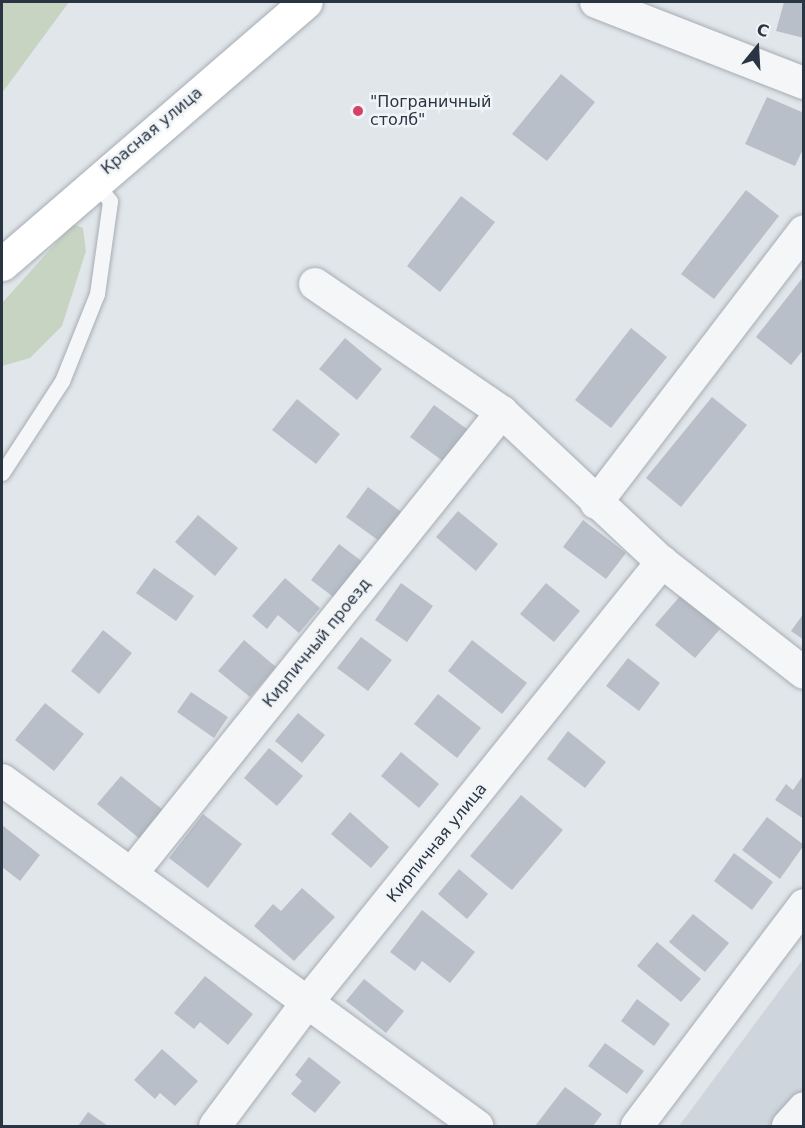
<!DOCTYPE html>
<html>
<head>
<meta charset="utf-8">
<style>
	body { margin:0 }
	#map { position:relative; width:805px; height:1128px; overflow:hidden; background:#e1e6ea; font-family:"DejaVu Sans",sans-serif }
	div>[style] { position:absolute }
	.built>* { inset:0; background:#cfd5dc }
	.green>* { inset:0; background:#c8d4c2 }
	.building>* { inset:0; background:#b8bfc8 }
	.roads { filter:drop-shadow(0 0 2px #a6adb5) drop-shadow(0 0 2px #a6adb5) }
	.service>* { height:15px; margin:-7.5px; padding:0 7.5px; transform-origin:7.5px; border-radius:7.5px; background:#f4f6f8 }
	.minor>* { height:32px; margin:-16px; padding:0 16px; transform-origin:16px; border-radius:16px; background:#f4f6f8 }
	.secondary>* { height:33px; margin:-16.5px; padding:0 16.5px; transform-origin:16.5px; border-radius:16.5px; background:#fff }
	.dots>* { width:16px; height:16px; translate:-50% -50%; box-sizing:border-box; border:3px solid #f1f4f7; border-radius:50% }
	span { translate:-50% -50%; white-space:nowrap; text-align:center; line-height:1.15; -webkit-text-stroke:5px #f1f4f7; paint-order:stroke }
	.poi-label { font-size:16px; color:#293543 }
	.left { translate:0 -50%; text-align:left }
	.street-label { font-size:16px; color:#293543 }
	.frame { position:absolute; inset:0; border:3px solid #293543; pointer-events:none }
	.north { position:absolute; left:727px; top:18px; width:60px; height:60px; -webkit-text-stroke:4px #f1f4f7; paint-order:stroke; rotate:18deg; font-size:16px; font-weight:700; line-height:24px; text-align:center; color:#293543 }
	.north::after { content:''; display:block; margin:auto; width:21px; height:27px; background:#293543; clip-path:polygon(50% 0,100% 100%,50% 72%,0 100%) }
</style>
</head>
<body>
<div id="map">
	<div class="built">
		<i style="clip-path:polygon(803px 959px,803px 1126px,679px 1126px)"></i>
	</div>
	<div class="green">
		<i style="clip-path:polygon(2px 2px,69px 2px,2px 93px)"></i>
		<i style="clip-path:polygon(73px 224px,83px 228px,86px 251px,62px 326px,30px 358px,2px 366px,2px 303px)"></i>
	</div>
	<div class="building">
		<i style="clip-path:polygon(784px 2px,804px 2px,804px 38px,776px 31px)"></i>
		<i style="clip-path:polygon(561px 74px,595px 102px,547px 161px,512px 134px)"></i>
		<i style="clip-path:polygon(767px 97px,804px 113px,804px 147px,795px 166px,745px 144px)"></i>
		<i style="clip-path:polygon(746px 190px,779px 216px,714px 299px,681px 274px)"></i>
		<i style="clip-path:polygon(461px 196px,495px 222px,440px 292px,407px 266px)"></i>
		<i style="clip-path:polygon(804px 276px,804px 349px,791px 365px,756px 337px)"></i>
		<i style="clip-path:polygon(631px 328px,667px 357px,611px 428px,575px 400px)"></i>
		<i style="clip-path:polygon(345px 338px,382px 369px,357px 400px,319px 369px)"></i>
		<i style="clip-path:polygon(712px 397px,747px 425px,681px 507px,646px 478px)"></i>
		<i style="clip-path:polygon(297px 399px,340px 434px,316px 464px,272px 430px)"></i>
		<i style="clip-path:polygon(434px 405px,471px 432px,447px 464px,410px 437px)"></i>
		<i style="clip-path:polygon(368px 487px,404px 514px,382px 543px,346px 517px)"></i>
		<i style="clip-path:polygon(458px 511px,498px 544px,476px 571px,436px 537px)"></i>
		<i style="clip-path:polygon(198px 515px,238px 548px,215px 576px,175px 542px)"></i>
		<i style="clip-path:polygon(583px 520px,626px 553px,606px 579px,563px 547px)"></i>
		<i style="clip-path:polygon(339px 544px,364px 563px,336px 599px,311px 580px)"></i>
		<i style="clip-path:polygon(154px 568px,194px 596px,176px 621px,136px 593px)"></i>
		<i style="clip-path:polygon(285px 578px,320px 608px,299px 633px,278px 615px,267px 629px,252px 616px)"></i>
		<i style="clip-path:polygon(401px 583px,433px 606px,407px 642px,375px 620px)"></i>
		<i style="clip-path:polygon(546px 583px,580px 611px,554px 642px,520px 614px)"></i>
		<i style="clip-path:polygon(681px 595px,720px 629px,695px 658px,655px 625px)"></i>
		<i style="clip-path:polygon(804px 613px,804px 640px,791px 631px)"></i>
		<i style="clip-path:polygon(103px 630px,132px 653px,99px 694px,71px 671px)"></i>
		<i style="clip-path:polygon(361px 637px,392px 660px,368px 691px,337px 668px)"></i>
		<i style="clip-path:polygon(244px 640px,276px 667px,250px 697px,218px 671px)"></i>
		<i style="clip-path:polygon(472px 640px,527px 683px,502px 714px,448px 671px)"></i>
		<i style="clip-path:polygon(628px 658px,660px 683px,639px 711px,606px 686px)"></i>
		<i style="clip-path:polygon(191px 692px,228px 717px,214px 738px,177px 712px)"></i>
		<i style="clip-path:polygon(438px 694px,481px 728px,457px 758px,414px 724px)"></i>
		<i style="clip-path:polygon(45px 703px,84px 734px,54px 771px,15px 740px)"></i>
		<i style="clip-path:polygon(298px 713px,325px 735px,302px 763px,275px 741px)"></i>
		<i style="clip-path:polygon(568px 731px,606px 762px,585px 788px,547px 759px)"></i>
		<i style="clip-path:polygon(269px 748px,303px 776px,277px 806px,244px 778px)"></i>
		<i style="clip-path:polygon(401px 752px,439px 784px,419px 808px,381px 776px)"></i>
		<i style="clip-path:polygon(804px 774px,804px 819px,775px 800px,786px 784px,793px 790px)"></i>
		<i style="clip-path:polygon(121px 776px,163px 810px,140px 839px,97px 804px)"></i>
		<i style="clip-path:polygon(521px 795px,563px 830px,512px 890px,470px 856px)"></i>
		<i style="clip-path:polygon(350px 812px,389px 847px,371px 868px,331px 834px)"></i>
		<i style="clip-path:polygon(203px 814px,242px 844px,208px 888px,169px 858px)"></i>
		<i style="clip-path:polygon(767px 817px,804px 845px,780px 879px,742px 850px)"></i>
		<i style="clip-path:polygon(2px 825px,40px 855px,20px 881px,2px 867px)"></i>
		<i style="clip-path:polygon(734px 853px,773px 882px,752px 910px,714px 881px)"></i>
		<i style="clip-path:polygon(459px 869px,488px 894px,467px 919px,438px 894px)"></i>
		<i style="clip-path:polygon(302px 888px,335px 917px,294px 961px,254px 926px,273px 904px,281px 911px)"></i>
		<i style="clip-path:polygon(422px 910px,475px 952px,450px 983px,422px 961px,415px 971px,390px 952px)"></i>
		<i style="clip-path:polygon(693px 914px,729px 943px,705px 972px,669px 942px)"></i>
		<i style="clip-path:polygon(657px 942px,701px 979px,681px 1002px,637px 966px)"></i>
		<i style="clip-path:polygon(205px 976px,253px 1014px,228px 1045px,200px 1022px,194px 1029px,174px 1013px)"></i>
		<i style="clip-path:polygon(364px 979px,404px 1011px,386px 1033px,346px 1001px)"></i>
		<i style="clip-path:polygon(637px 999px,670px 1024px,654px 1046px,621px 1021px)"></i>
		<i style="clip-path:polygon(605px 1043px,644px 1071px,627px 1094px,588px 1066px)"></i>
		<i style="clip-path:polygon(162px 1049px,198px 1081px,175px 1106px,160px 1093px,155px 1099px,134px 1080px)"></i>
		<i style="clip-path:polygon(309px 1057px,341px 1082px,315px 1113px,291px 1094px,302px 1081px,295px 1075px)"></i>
		<i style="clip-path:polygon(565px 1087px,602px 1114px,593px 1126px,535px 1126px)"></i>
		<i style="clip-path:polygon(88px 1112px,108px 1126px,78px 1126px)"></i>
	</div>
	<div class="roads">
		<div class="service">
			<i style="left:2px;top:473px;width:110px;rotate:-56.9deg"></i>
			<i style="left:62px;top:381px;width:94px;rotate:-68.1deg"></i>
			<i style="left:97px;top:294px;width:94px;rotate:-82deg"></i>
			<i style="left:110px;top:201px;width:26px;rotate:-129deg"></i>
		</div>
		<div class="minor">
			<i style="left:596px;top:2px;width:223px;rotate:21.3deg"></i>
			<i style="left:315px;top:284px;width:227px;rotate:34.4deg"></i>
			<i style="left:502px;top:412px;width:219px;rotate:43.2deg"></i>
			<i style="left:662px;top:562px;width:180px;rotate:38deg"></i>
			<i style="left:596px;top:503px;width:342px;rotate:-52.6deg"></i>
			<i style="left:2px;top:780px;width:588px;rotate:36.07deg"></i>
			<i style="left:132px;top:873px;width:591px;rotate:-51.25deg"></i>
			<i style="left:215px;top:1126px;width:152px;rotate:-53.3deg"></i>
			<i style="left:306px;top:1004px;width:568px;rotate:-51.15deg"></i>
			<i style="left:637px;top:1126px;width:277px;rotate:-52.9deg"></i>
			<i style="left:788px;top:1126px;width:24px;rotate:-48deg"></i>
		</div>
		<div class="secondary">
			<i style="left:2px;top:264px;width:401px;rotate:-40.8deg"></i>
		</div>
	</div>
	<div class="dots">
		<i style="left:358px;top:111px;background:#d44267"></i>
	</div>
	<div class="poi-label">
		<span class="left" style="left:370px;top:111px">"Пограничный<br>столб"</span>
	</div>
	<div class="street-label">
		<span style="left:152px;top:131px;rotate:-40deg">Красная улица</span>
		<span style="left:317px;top:643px;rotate:-51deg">Кирпичный проезд</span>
		<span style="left:437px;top:843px;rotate:-51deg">Кирпичная улица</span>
	</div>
	<div class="frame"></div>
	<div class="north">С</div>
</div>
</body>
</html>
